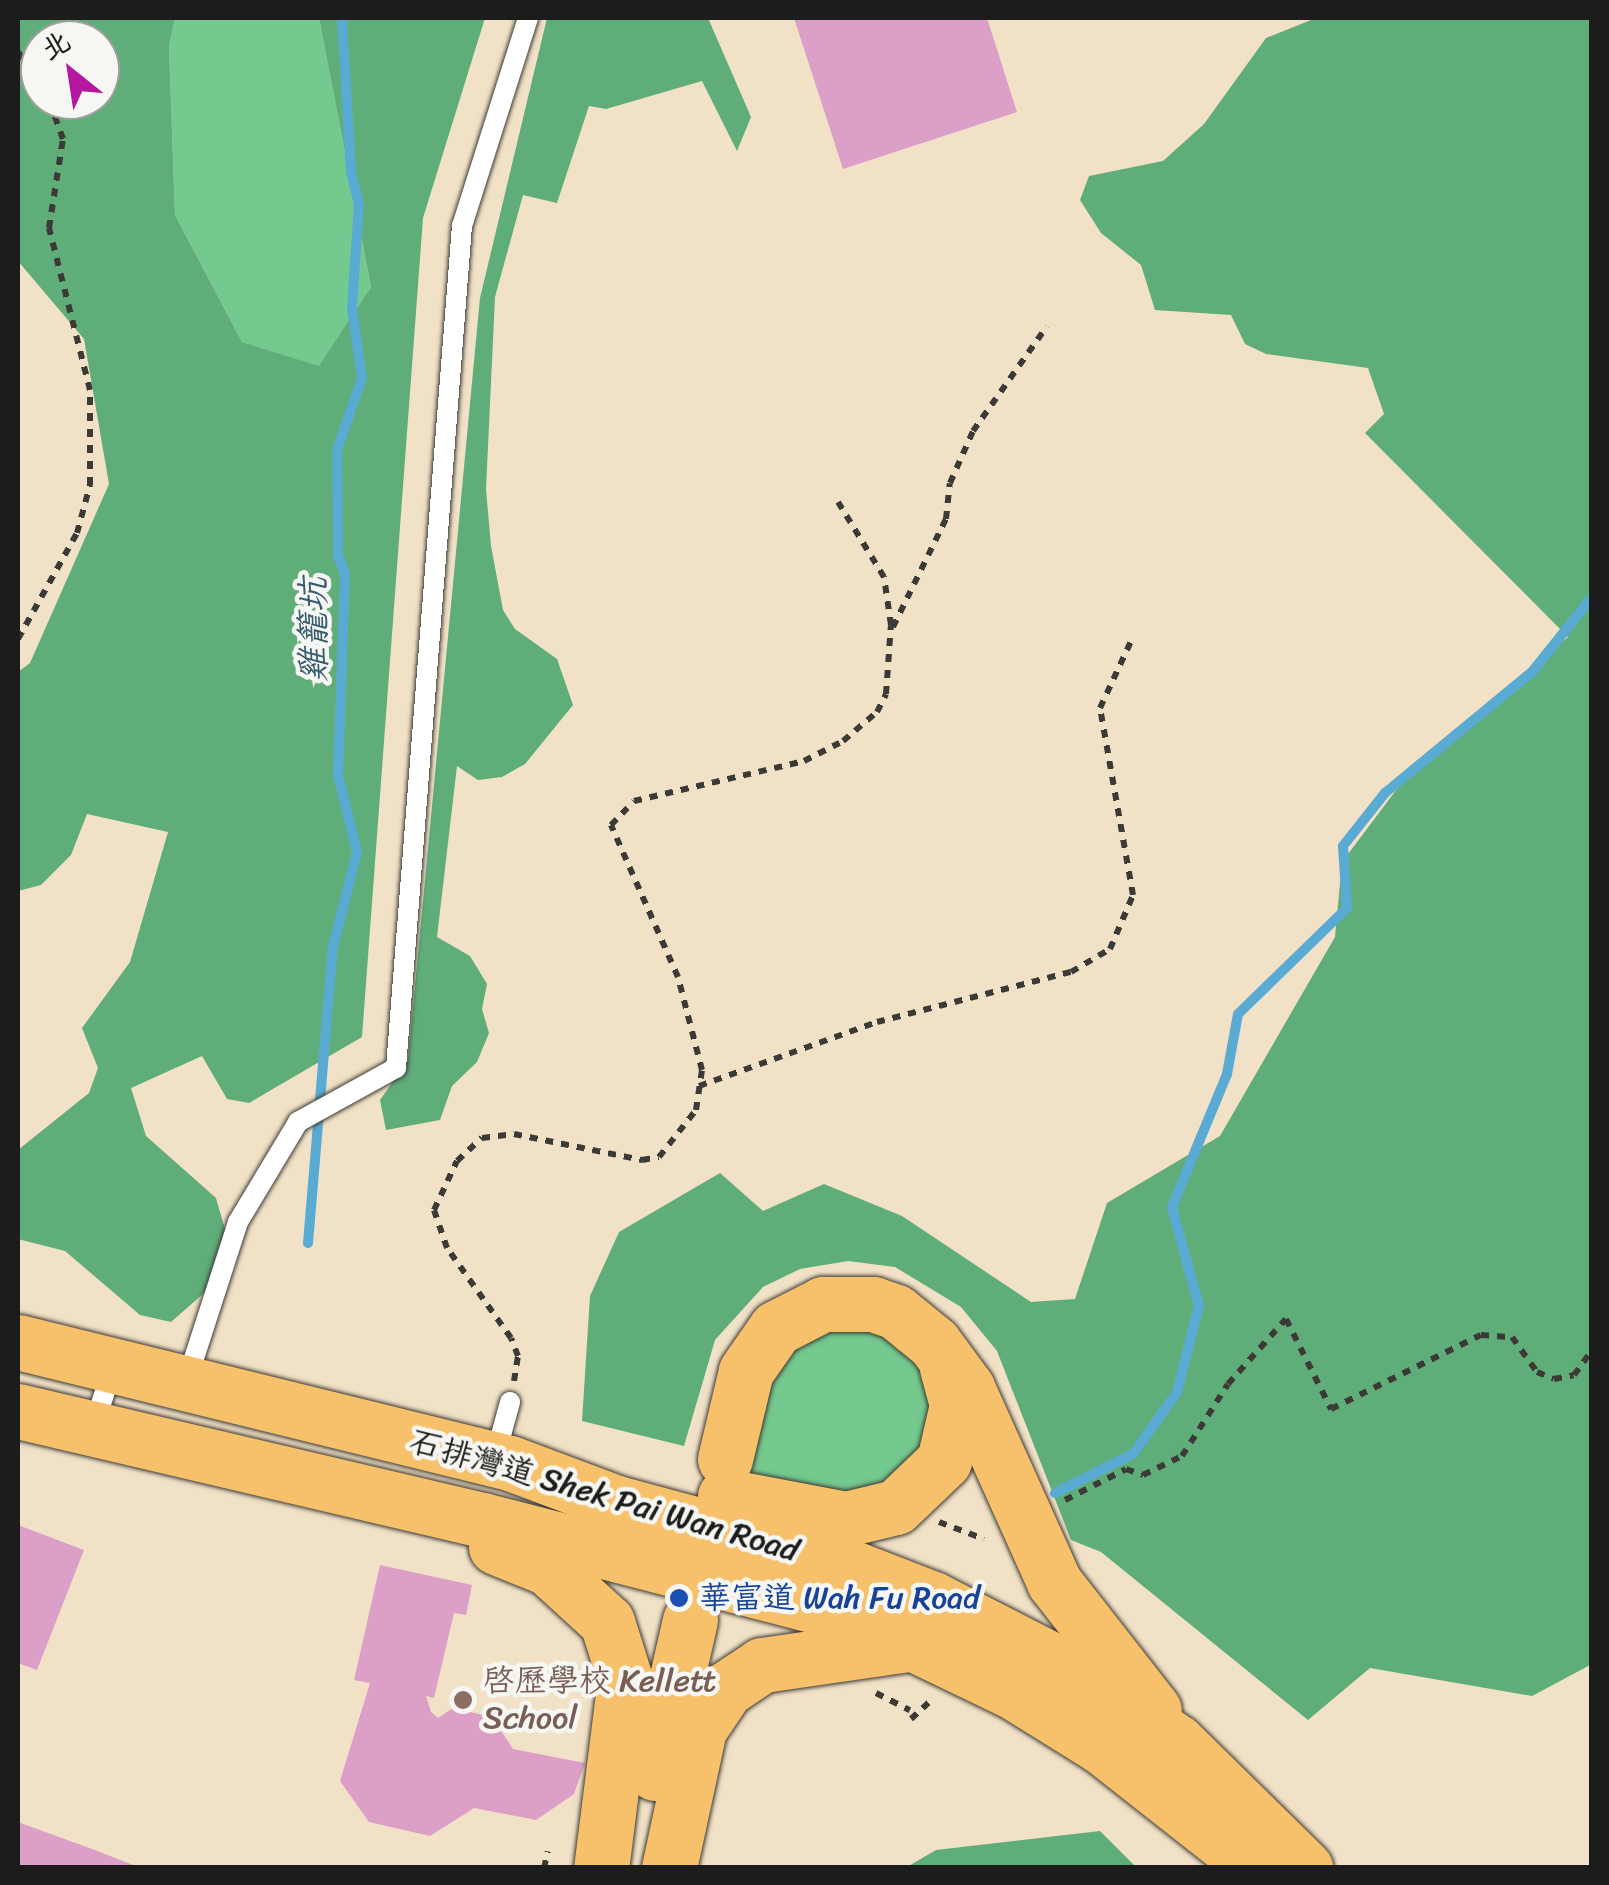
<!DOCTYPE html>
<html>
<head>
<meta charset="utf-8">
<style>
	body { margin:0 }
	#map { position:relative; width:1609px; height:1885px; overflow:hidden; background:#f1e1c6; font-family:Sriracha,"LXGW WenKai TC",sans-serif }
	div>[style] { position:absolute }
	.green>* { inset:0; background:#74c98e }
	.forest>* { inset:0; background:#5fad79 }
	.stream>* { height:10px; margin:-5px; padding:0 5px; transform-origin:5px; border-radius:5px; background:#59abd4 }
	.building>* { inset:0; background:#dc9fc7 }
	.path>* { height:6px; margin-top:-3px; transform-origin:0; background:repeating-linear-gradient(90deg,#3c3a36 0 8px,transparent 0 16px) }
	.roads { filter:drop-shadow(0 0 2px #3c3a36) drop-shadow(0 0 2px #3c3a36) }
	.lane>* { height:20px; margin:-10px; padding:0 10px; transform-origin:10px; border-radius:10px; background:#fff }
	.primary>* { height:55px; margin:-27.5px; padding:0 27.5px; transform-origin:27.5px; border-radius:27.5px; background:#f7c06b }
	.dots>* { width:28px; height:28px; translate:-50% -50%; box-sizing:border-box; border:5px solid #f6f6f2; border-radius:50% }
	span { translate:-50% -50%; white-space:nowrap; text-align:center; line-height:1.15; -webkit-text-stroke:9px #f6f6f2; paint-order:stroke }
	.street-label { font-size:32px; color:#1c1c1c }
	.transit-label { font-size:32px; color:#164399 }
	.left { translate:0 -50%; text-align:left }
	.education-label { font-size:32px; color:#785e54 }
	.water-label { font-size:35px; color:#375c6f; font-style:italic }
	.frame { position:absolute; inset:0; border:20px solid #1c1c1c; pointer-events:none }
	.north { position:absolute; left:20px; top:20px; width:100px; height:100px; box-sizing:border-box; background:#f6f6f2; border:2px solid #9f9f9c; border-radius:50%; rotate:330deg; font-size:28px; font-weight:700; line-height:40px; text-align:center; color:#1c1c1c }
	.north::after { content:''; display:block; margin:auto; width:35px; height:45px; background:#b5179e; clip-path:polygon(50% 0,100% 100%,50% 72%,0 100%) }
</style>
</head>
<body>
<div id="map">
	<div class="green">
		<i style="clip-path:polygon(175px 18px,319px 18px,371px 287px,320px 367px,242px 342px,175px 215px,169px 44px)"></i>
		<i style="clip-path:polygon(818px 1326px,876px 1329px,920px 1366px,931px 1392px,926px 1449px,861px 1501px,737px 1483px,769px 1362px)"></i>
	</div>
	<div class="forest">
		<i style="clip-path:polygon(evenodd,18px 18px,175px 18px,169px 45px,175px 215px,242px 342px,319px 366px,371px 287px,319px 18px,485px 18px,423px 218px,362px 1037px,249px 1103px,227px 1099px,202px 1056px,131px 1088px,146px 1136px,216px 1198px,231px 1250px,220px 1279px,171px 1322px,140px 1315px,65px 1251px,18px 1239px,18px 1150px,89px 1093px,98px 1068px,82px 1028px,130px 962px,168px 832px,87px 814px,71px 855px,41px 885px,18px 891px,18px 672px,30px 663px,109px 484px,84px 339px,18px 261px,18px 18px,40px 40px,100px 40px,100px 100px,40px 100px,40px 40px)"></i>
		<i style="clip-path:polygon(547px 18px,708px 18px,751px 117px,737px 151px,702px 81px,606px 109px,589px 106px,557px 203px,523px 195px,495px 297px,486px 489px,491px 546px,503px 610px,515px 629px,557px 659px,573px 705px,525px 764px,502px 777px,478px 780px,457px 766px,437px 937px,470px 956px,487px 984px,482px 1009px,489px 1033px,477px 1062px,452px 1086px,440px 1120px,386px 1130px,380px 1100px,408px 1060px,480px 298px)"></i>
		<i style="clip-path:polygon(1316px 18px,1591px 18px,1592px 1664px,1532px 1696px,1370px 1668px,1308px 1720px,1101px 1552px,1071px 1540px,997px 1351px,961px 1307px,895px 1267px,848px 1261px,800px 1269px,763px 1287px,715px 1340px,684px 1446px,582px 1421px,590px 1296px,619px 1232px,720px 1173px,763px 1211px,824px 1184px,902px 1216px,1031px 1302px,1075px 1299px,1107px 1203px,1220px 1136px,1335px 937px,1342px 862px,1409px 773px,1568px 637px,1365px 433px,1384px 414px,1368px 368px,1266px 354px,1245px 344px,1231px 315px,1155px 310px,1141px 265px,1101px 233px,1080px 200px,1089px 176px,1163px 161px,1204px 124px,1266px 38px)"></i>
		<i style="clip-path:polygon(1100px 1831px,1136px 1867px,907px 1867px,936px 1850px)"></i>
	</div>
	<div class="stream">
		<i style="left:308px;top:1243px;width:297px;rotate:-85.2deg"></i>
		<i style="left:333px;top:947px;width:98px;rotate:-75.8deg"></i>
		<i style="left:357px;top:852px;width:79px;rotate:-103.9deg"></i>
		<i style="left:338px;top:775px;width:201px;rotate:-88deg"></i>
		<i style="left:345px;top:574px;width:19px;rotate:-111deg"></i>
		<i style="left:338px;top:556px;width:106px;rotate:-90.5deg"></i>
		<i style="left:337px;top:450px;width:76px;rotate:-70.9deg"></i>
		<i style="left:362px;top:378px;width:70px;rotate:-98.2deg"></i>
		<i style="left:352px;top:309px;width:105px;rotate:-86.2deg"></i>
		<i style="left:359px;top:204px;width:34px;rotate:-104deg"></i>
		<i style="left:351px;top:171px;width:153px;rotate:-93.4deg"></i>
		<i style="left:1055px;top:1493px;width:87px;rotate:-26.6deg"></i>
		<i style="left:1133px;top:1454px;width:76px;rotate:-54.6deg"></i>
		<i style="left:1177px;top:1392px;width:89px;rotate:-75.7deg"></i>
		<i style="left:1199px;top:1306px;width:103px;rotate:-105.3deg"></i>
		<i style="left:1172px;top:1207px;width:144px;rotate:-67.5deg"></i>
		<i style="left:1227px;top:1074px;width:61px;rotate:-79.6deg"></i>
		<i style="left:1238px;top:1014px;width:152px;rotate:-44.2deg"></i>
		<i style="left:1347px;top:908px;width:62px;rotate:-93.7deg"></i>
		<i style="left:1343px;top:846px;width:68px;rotate:-51.6deg"></i>
		<i style="left:1385px;top:793px;width:190px;rotate:-39.5deg"></i>
		<i style="left:1532px;top:672px;width:96px;rotate:-51.3deg"></i>
	</div>
	<div class="building">
		<i style="clip-path:polygon(794px 18px,987px 18px,1017px 112px,843px 169px)"></i>
		<i style="clip-path:polygon(18px 1525px,84px 1550px,37px 1670px,18px 1663px)"></i>
		<i style="clip-path:polygon(380px 1565px,472px 1585px,466px 1615px,454px 1613px,434px 1698px,426px 1696px,431px 1712px,438px 1718px,453px 1708px,492px 1717px,513px 1749px,585px 1763px,574px 1794px,536px 1820px,474px 1808px,430px 1836px,369px 1822px,340px 1781px,370px 1683px,354px 1680px)"></i>
		<i style="clip-path:polygon(18px 1822px,92px 1849px,141px 1868px,18px 1868px)"></i>
	</div>
	<div class="path">
		<i style="left:18px;top:52px;width:40px;rotate:56deg"></i>
		<i style="left:893px;top:627px;width:120px;rotate:-63.9deg"></i>
		<i style="left:946px;top:519px;width:36px;rotate:-84deg"></i>
		<i style="left:950px;top:483px;width:57px;rotate:-66.1deg"></i>
		<i style="left:973px;top:431px;width:128px;rotate:-54.8deg"></i>
		<i style="left:18px;top:639px;width:121px;rotate:-60.9deg"></i>
		<i style="left:77px;top:533px;width:50px;rotate:-74.8deg"></i>
		<i style="left:90px;top:485px;width:95px;rotate:-90deg"></i>
		<i style="left:90px;top:390px;width:167px;rotate:-104.2deg"></i>
		<i style="left:49px;top:228px;width:90px;rotate:-81.1deg"></i>
		<i style="left:63px;top:139px;width:41px;rotate:-109.7deg"></i>
		<i style="left:699px;top:1086px;width:189px;rotate:-19.8deg"></i>
		<i style="left:877px;top:1022px;width:200px;rotate:-14.5deg"></i>
		<i style="left:1071px;top:972px;width:45px;rotate:-30.5deg"></i>
		<i style="left:1110px;top:949px;width:59px;rotate:-66.9deg"></i>
		<i style="left:1133px;top:895px;width:190px;rotate:-100deg"></i>
		<i style="left:1100px;top:708px;width:78px;rotate:-65.1deg"></i>
		<i style="left:514px;top:1381px;width:25px;rotate:-81deg"></i>
		<i style="left:518px;top:1356px;width:19px;rotate:-111deg"></i>
		<i style="left:511px;top:1338px;width:110px;rotate:-125.4deg"></i>
		<i style="left:447px;top:1248px;width:40px;rotate:-108.9deg"></i>
		<i style="left:434px;top:1210px;width:54px;rotate:-64.9deg"></i>
		<i style="left:457px;top:1161px;width:34px;rotate:-43deg"></i>
		<i style="left:482px;top:1138px;width:32px;rotate:-7deg"></i>
		<i style="left:514px;top:1134px;width:131px;rotate:11.5deg"></i>
		<i style="left:642px;top:1160px;width:17px;rotate:-10deg"></i>
		<i style="left:659px;top:1157px;width:60px;rotate:-51.8deg"></i>
		<i style="left:696px;top:1110px;width:40px;rotate:-81.5deg"></i>
		<i style="left:702px;top:1070px;width:96px;rotate:-104.5deg"></i>
		<i style="left:678px;top:977px;width:166px;rotate:-113.8deg"></i>
		<i style="left:611px;top:825px;width:33px;rotate:-46deg"></i>
		<i style="left:634px;top:801px;width:175px;rotate:-13.2deg"></i>
		<i style="left:804px;top:761px;width:44px;rotate:-27.1deg"></i>
		<i style="left:843px;top:741px;width:45px;rotate:-40.5deg"></i>
		<i style="left:877px;top:712px;width:20px;rotate:-63deg"></i>
		<i style="left:886px;top:694px;width:69px;rotate:-85.9deg"></i>
		<i style="left:891px;top:625px;width:49px;rotate:-98.3deg"></i>
		<i style="left:884px;top:577px;width:88px;rotate:-121.5deg"></i>
		<i style="left:1065px;top:1500px;width:68px;rotate:-26.9deg"></i>
		<i style="left:1126px;top:1469px;width:18px;rotate:19deg"></i>
		<i style="left:1143px;top:1475px;width:43px;rotate:-26deg"></i>
		<i style="left:1182px;top:1456px;width:85px;rotate:-57.4deg"></i>
		<i style="left:1228px;top:1384px;width:87px;rotate:-48.3deg"></i>
		<i style="left:1286px;top:1319px;width:101px;rotate:63.4deg"></i>
		<i style="left:1331px;top:1409px;width:167px;rotate:-26.3deg"></i>
		<i style="left:1481px;top:1335px;width:31px;rotate:4deg"></i>
		<i style="left:1512px;top:1337px;width:43px;rotate:54.5deg"></i>
		<i style="left:1537px;top:1372px;width:18px;rotate:22deg"></i>
		<i style="left:1554px;top:1379px;width:20px;rotate:-11deg"></i>
		<i style="left:1574px;top:1375px;width:31px;rotate:-54deg"></i>
		<i style="left:939px;top:1522px;width:48px;rotate:20.7deg"></i>
		<i style="left:876px;top:1693px;width:38px;rotate:27deg"></i>
		<i style="left:911px;top:1719px;width:26px;rotate:-43deg"></i>
		<i style="left:544px;top:1868px;width:17px;rotate:-77deg"></i>
	</div>
	<div class="roads">
		<div class="lane">
			<i style="left:187px;top:1380px;width:166px;rotate:-72.1deg"></i>
			<i style="left:238px;top:1222px;width:117px;rotate:-59deg"></i>
			<i style="left:298px;top:1122px;width:112px;rotate:-28.9deg"></i>
			<i style="left:396px;top:1068px;width:845px;rotate:-85.52deg"></i>
			<i style="left:462px;top:226px;width:218px;rotate:-72.4deg"></i>
			<i style="left:93px;top:1428px;width:64px;rotate:-71.8deg"></i>
			<i style="left:495px;top:1457px;width:57px;rotate:-74.7deg"></i>
		</div>
		<div class="primary">
			<i style="left:18px;top:1342px;width:507px;rotate:13.82deg"></i>
			<i style="left:510px;top:1463px;width:114px;rotate:20.5deg"></i>
			<i style="left:617px;top:1503px;width:234px;rotate:15.1deg"></i>
			<i style="left:843px;top:1564px;width:97px;rotate:21.3deg"></i>
			<i style="left:933px;top:1599px;width:164px;rotate:27.2deg"></i>
			<i style="left:1079px;top:1674px;width:119px;rotate:34.8deg"></i>
			<i style="left:1177px;top:1742px;width:180px;rotate:44.5deg"></i>
			<i style="left:18px;top:1411px;width:478px;rotate:13.2deg"></i>
			<i style="left:483px;top:1520px;width:387px;rotate:14.5deg"></i>
			<i style="left:858px;top:1617px;width:171px;rotate:25.7deg"></i>
			<i style="left:1012px;top:1691px;width:106px;rotate:31.9deg"></i>
			<i style="left:1102px;top:1747px;width:196px;rotate:38.2deg"></i>
			<i style="left:725px;top:1459px;width:90px;rotate:-76.6deg"></i>
			<i style="left:746px;top:1371px;width:52px;rotate:-55.1deg"></i>
			<i style="left:776px;top:1328px;width:53px;rotate:-27.1deg"></i>
			<i style="left:823px;top:1304px;width:50px"></i>
			<i style="left:873px;top:1304px;width:24px;rotate:19deg"></i>
			<i style="left:896px;top:1312px;width:49px;rotate:39.2deg"></i>
			<i style="left:934px;top:1343px;width:56px;rotate:53.7deg"></i>
			<i style="left:967px;top:1388px;width:213px;rotate:65.8deg"></i>
			<i style="left:1054px;top:1582px;width:162px;rotate:52deg"></i>
			<i style="left:725px;top:1496px;width:123px;rotate:10.8deg"></i>
			<i style="left:846px;top:1519px;width:51px;rotate:-13.5deg"></i>
			<i style="left:896px;top:1507px;width:66px;rotate:-43.8deg"></i>
			<i style="left:944px;top:1461px;width:57px;rotate:-76.9deg"></i>
			<i style="left:957px;top:1405px;width:39px;rotate:-105deg"></i>
			<i style="left:496px;top:1547px;width:56px;rotate:22deg"></i>
			<i style="left:548px;top:1568px;width:80px;rotate:42.5deg"></i>
			<i style="left:607px;top:1622px;width:60px;rotate:72.5deg"></i>
			<i style="left:625px;top:1679px;width:191px;rotate:97.2deg"></i>
			<i style="left:655px;top:1773px;width:157px;rotate:-77.1deg"></i>
			<i style="left:669px;top:1868px;width:142px;rotate:-77.8deg"></i>
			<i style="left:699px;top:1729px;width:48px;rotate:-56deg"></i>
			<i style="left:726px;top:1689px;width:43px;rotate:-33.7deg"></i>
			<i style="left:762px;top:1665px;width:155px;rotate:-8.2deg"></i>
		</div>
	</div>
	<div class="dots">
		<i style="left:679px;top:1598px;background:#1a4fb4"></i>
		<i style="left:463px;top:1700px;background:#8d6e63"></i>
	</div>
	<div class="street-label">
		<span style="left:604px;top:1496px;rotate:16deg">石排灣道 Shek Pai Wan Road</span>
	</div>
	<div class="transit-label">
		<span class="left" style="left:699px;top:1598px">華富道 Wah Fu Road</span>
	</div>
	<div class="education-label">
		<span class="left" style="left:483px;top:1700px">啓歷學校 Kellett<br>School</span>
	</div>
	<div class="water-label">
		<span style="left:313px;top:630px;rotate:-90deg">雞籠坑</span>
	</div>
	<div class="frame"></div>
	<div class="north">北</div>
</div>
</body>
</html>
